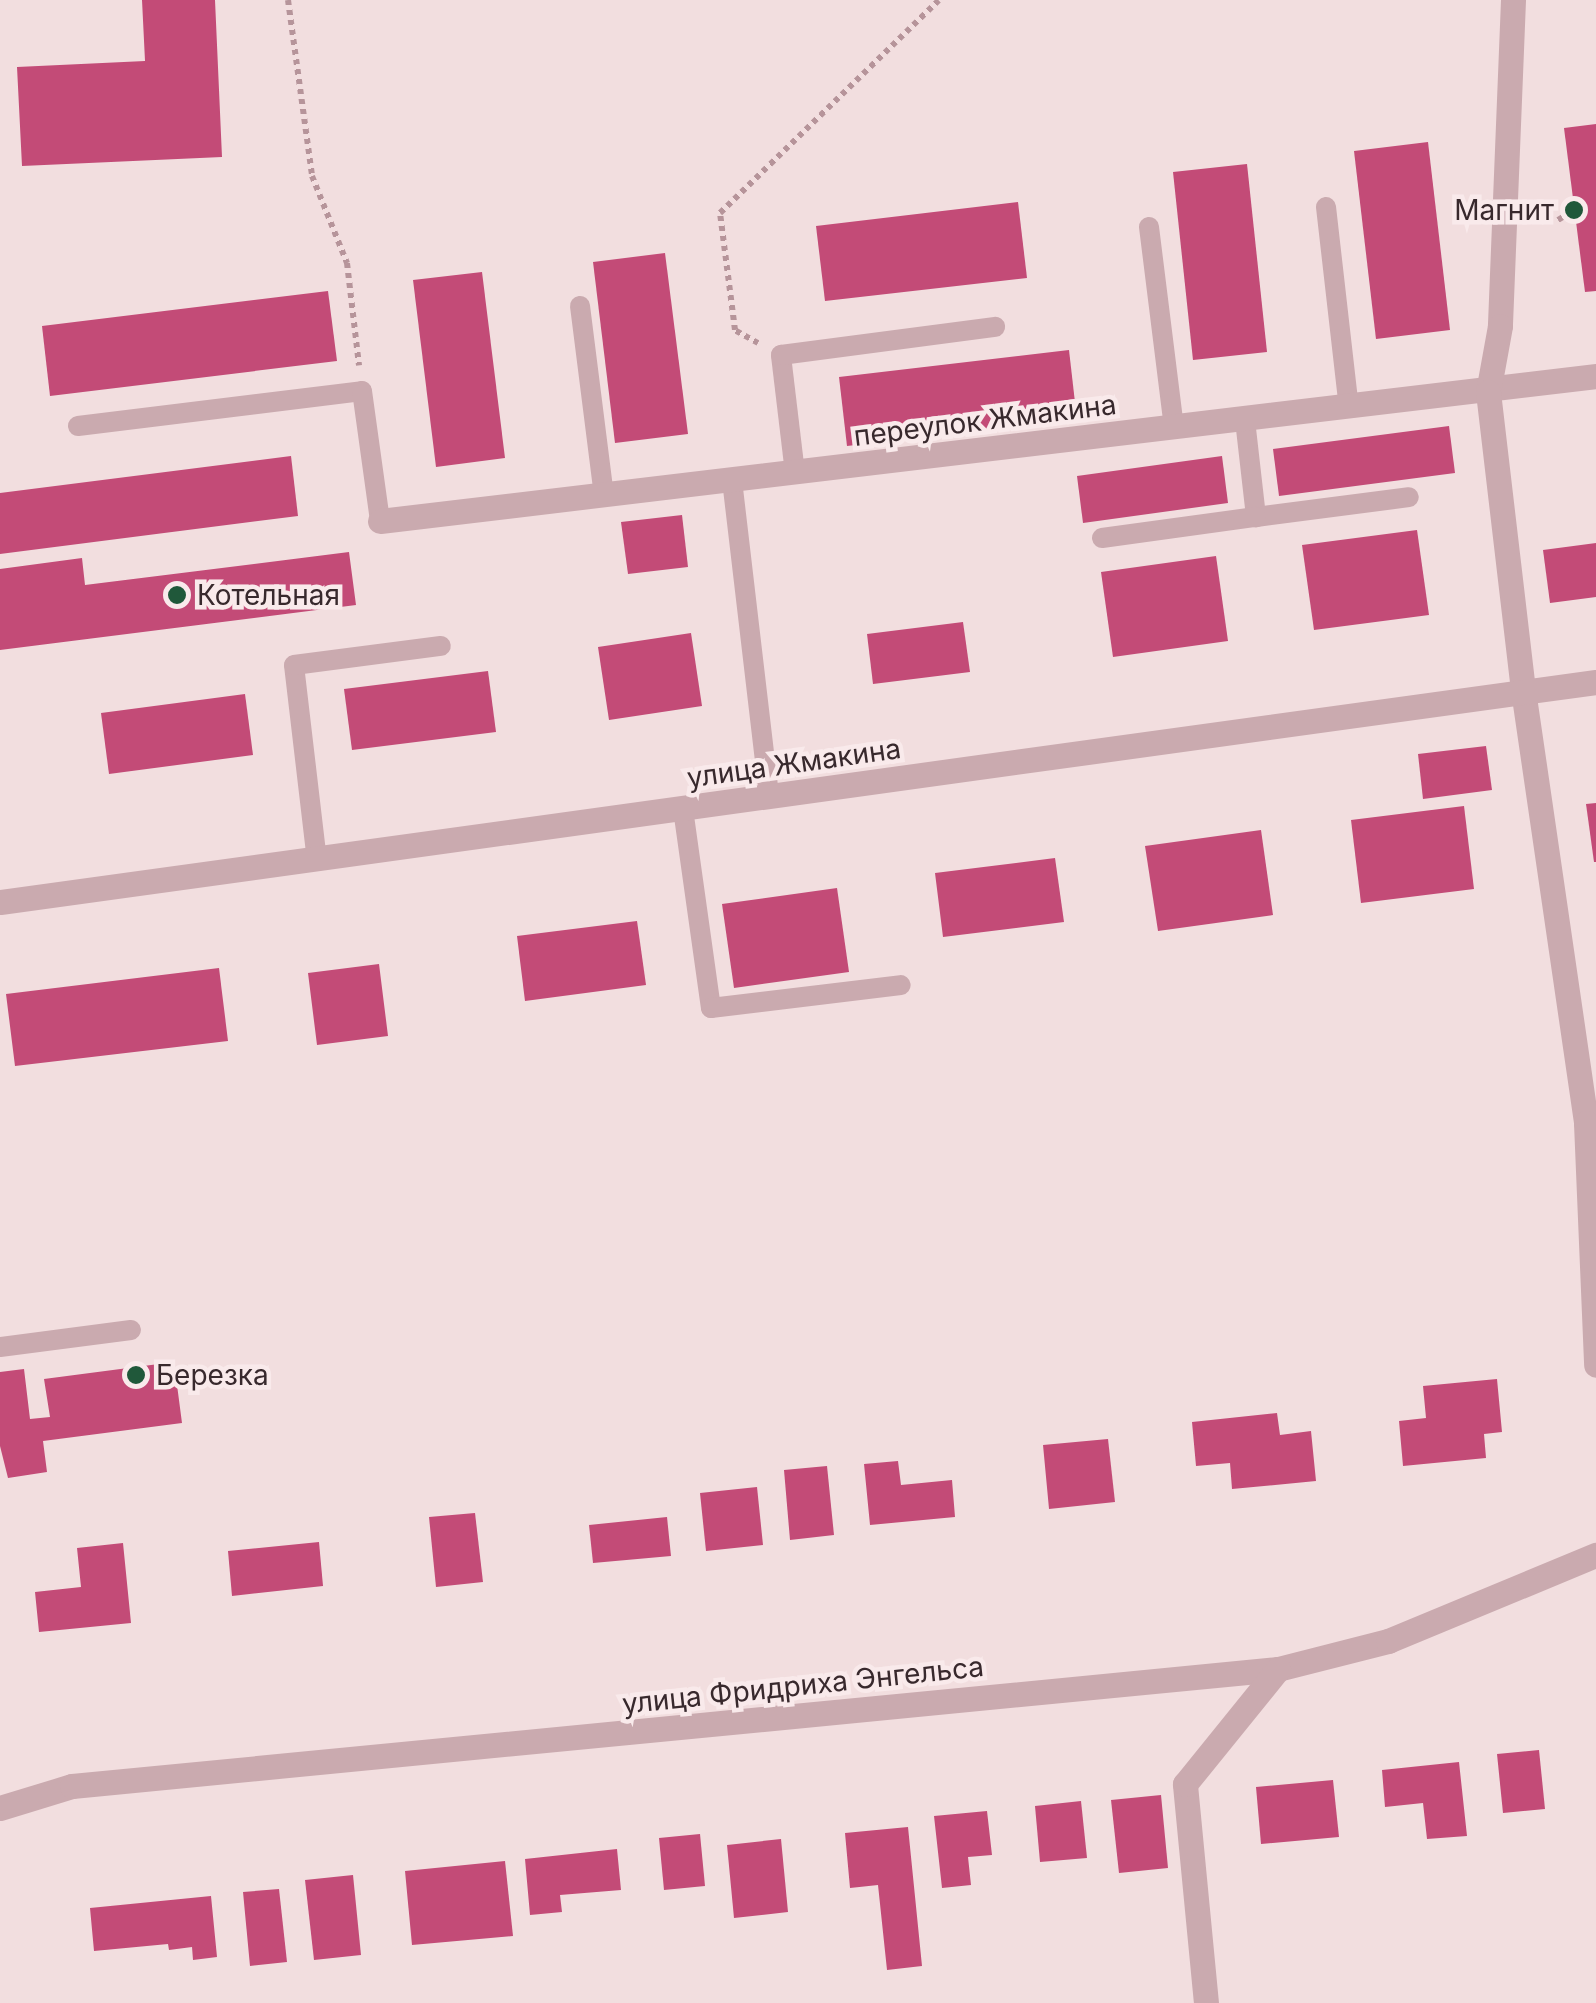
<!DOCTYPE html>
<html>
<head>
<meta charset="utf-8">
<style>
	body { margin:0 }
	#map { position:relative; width:1596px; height:2003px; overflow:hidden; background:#f2dedf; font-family:Inter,sans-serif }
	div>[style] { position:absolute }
	.building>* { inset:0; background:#c34b77 }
	.path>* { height:6px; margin-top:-3px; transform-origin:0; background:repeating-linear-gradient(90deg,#b6949a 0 5px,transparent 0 10px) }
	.service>* { height:20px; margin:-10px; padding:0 10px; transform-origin:10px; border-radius:10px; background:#caaaaf }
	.minor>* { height:25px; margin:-12.5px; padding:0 12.5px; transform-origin:12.5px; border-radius:12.5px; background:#caaaaf }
	.tertiary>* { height:25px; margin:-12.5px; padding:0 12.5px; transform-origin:12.5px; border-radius:12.5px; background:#caaaaf }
	.dots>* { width:28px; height:28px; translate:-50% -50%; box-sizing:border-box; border:5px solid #f9eaeb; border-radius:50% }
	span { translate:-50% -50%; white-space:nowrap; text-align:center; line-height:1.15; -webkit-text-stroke:9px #f9eaeb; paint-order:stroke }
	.poi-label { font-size:28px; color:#38292d }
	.right { translate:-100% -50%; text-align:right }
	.left { translate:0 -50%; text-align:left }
	.street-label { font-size:28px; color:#38292d }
</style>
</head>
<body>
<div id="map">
	<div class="building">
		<i style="clip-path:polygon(142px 0,215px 0,222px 157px,22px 166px,17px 67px,145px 61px)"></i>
		<i style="clip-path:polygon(1596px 124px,1596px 291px,1585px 292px,1564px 128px)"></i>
		<i style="clip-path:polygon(1428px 142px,1450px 330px,1376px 339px,1354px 151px)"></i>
		<i style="clip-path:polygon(1247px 164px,1267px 352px,1193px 360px,1173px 172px)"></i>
		<i style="clip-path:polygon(1018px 202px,1027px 278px,825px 301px,816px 226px)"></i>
		<i style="clip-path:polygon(665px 253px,688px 434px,615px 443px,593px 262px)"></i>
		<i style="clip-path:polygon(482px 272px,505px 458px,436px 467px,413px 280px)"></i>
		<i style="clip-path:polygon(328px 291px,337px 361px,50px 396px,42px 326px)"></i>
		<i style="clip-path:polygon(1069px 350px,1077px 420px,847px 446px,839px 377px)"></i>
		<i style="clip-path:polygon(1449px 426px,1455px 473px,1279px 496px,1273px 449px)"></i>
		<i style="clip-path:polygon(291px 456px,298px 516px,0 554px,0 493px)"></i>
		<i style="clip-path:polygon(1222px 456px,1228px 503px,1083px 523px,1077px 476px)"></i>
		<i style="clip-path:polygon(682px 515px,688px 567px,628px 574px,621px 522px)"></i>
		<i style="clip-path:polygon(1417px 530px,1429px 615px,1314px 630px,1302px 545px)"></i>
		<i style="clip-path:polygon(1596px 543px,1596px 597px,1550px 603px,1543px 550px)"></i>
		<i style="clip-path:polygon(349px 552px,356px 605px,0 650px,0 569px,82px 558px,85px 585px)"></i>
		<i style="clip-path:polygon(1216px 556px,1228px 641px,1113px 657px,1101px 572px)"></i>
		<i style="clip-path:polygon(963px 622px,970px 672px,873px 684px,867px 634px)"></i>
		<i style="clip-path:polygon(691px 633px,702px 706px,609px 720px,598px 647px)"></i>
		<i style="clip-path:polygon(488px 671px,496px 732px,352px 750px,344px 689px)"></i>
		<i style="clip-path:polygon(245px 694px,253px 755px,109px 774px,101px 713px)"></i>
		<i style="clip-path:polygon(1486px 746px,1492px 790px,1423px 799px,1418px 754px)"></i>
		<i style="clip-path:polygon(1596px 803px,1596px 862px,1594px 862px,1586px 804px)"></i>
		<i style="clip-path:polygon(1464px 806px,1474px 889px,1361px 903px,1351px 820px)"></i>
		<i style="clip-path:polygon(1261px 830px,1273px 915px,1158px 931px,1145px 846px)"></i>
		<i style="clip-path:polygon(1055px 858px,1064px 922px,943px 937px,935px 873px)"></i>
		<i style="clip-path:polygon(837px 888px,849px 972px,734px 988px,722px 904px)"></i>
		<i style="clip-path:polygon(637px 921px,646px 985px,525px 1001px,517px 936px)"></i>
		<i style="clip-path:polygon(379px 964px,388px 1036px,317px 1045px,308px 973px)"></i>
		<i style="clip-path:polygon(219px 968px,228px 1041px,15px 1066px,6px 994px)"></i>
		<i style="clip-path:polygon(174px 1362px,182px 1423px,43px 1441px,47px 1472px,8px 1478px,0 1446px,0 1372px,24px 1369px,30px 1419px,50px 1417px,44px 1379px)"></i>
		<i style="clip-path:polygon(1497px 1379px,1502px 1432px,1484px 1434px,1486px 1458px,1403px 1466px,1399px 1421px,1426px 1418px,1423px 1386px)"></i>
		<i style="clip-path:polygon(1277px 1413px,1280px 1435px,1311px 1431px,1316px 1481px,1232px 1489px,1230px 1463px,1196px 1466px,1192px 1422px)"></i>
		<i style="clip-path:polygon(1108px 1439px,1115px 1502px,1049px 1509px,1043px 1445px)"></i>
		<i style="clip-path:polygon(898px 1461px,901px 1485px,952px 1480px,955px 1517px,870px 1525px,864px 1464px)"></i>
		<i style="clip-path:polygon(827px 1466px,834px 1535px,790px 1540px,784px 1470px)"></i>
		<i style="clip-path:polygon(757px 1487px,763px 1545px,706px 1551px,700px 1493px)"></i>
		<i style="clip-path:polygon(475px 1513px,483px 1582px,436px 1587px,429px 1517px)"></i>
		<i style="clip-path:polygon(667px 1517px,671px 1556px,593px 1563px,589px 1525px)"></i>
		<i style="clip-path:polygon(319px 1542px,323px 1586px,232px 1596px,228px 1551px)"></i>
		<i style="clip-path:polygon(123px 1543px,131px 1623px,39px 1632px,35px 1592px,81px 1587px,77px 1548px)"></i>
		<i style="clip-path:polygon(1539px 1750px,1545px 1809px,1503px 1813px,1497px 1754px)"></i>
		<i style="clip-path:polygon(1459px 1762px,1467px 1836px,1427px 1839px,1423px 1803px,1385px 1807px,1382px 1770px)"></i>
		<i style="clip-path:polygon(1333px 1780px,1339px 1837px,1261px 1844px,1256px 1787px)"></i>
		<i style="clip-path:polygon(1161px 1795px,1168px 1868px,1119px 1873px,1111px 1800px)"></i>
		<i style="clip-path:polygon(1081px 1801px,1087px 1858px,1040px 1862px,1035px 1806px)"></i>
		<i style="clip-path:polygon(987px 1811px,992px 1855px,968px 1857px,971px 1885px,942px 1888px,934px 1816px)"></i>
		<i style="clip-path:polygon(908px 1827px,922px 1966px,887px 1970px,878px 1885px,850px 1888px,845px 1833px)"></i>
		<i style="clip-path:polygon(700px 1834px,705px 1886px,664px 1890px,659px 1838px)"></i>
		<i style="clip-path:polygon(781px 1839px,788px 1912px,734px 1918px,727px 1845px)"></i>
		<i style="clip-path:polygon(617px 1849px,621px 1890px,560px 1895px,562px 1912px,530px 1915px,525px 1859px)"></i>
		<i style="clip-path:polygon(505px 1861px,513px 1936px,412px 1945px,405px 1871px)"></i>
		<i style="clip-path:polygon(353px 1875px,361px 1955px,314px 1960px,305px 1880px)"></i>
		<i style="clip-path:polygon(279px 1889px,287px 1962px,250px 1966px,243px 1892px)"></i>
		<i style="clip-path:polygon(211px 1896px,217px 1957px,193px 1960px,192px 1947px,169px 1950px,168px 1944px,94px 1951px,90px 1908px)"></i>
	</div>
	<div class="path">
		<i style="left:288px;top:0;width:178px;rotate:82.2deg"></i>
		<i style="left:312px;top:176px;width:94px;rotate:68.1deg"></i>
		<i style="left:347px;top:263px;width:103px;rotate:83.3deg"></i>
		<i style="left:1558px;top:220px;width:19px;rotate:-32deg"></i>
		<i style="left:758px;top:343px;width:26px;rotate:-151deg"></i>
		<i style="left:735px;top:330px;width:118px;rotate:-97.3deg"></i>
		<i style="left:720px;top:213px;width:305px;rotate:-44.2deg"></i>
	</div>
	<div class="service">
		<i style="left:1326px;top:207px;width:202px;rotate:83.5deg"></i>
		<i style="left:1149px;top:227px;width:203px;rotate:82.9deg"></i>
		<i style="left:580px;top:306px;width:191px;rotate:82.8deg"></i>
		<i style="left:1245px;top:420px;width:98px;rotate:83.5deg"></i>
		<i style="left:1256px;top:517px;width:154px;rotate:-7.4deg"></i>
		<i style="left:78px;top:426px;width:286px;rotate:-7deg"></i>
		<i style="left:362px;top:391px;width:131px;rotate:82.1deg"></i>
		<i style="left:795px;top:473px;width:119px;rotate:-96.8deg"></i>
		<i style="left:781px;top:355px;width:216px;rotate:-7.5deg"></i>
		<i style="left:732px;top:480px;width:319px;rotate:83.3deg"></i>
		<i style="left:1102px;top:538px;width:155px;rotate:-7.8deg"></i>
		<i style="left:683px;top:809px;width:201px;rotate:82deg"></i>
		<i style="left:711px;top:1008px;width:191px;rotate:-6.9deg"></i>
		<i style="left:317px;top:861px;width:197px;rotate:-96.7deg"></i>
		<i style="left:294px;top:665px;width:148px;rotate:-7.4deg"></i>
		<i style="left:0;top:1347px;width:132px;rotate:-7.4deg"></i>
	</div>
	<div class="minor">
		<i style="left:380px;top:521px;width:1225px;rotate:-6.8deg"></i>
		<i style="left:1523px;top:690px;width:438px;rotate:81.7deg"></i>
		<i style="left:1586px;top:1123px;width:242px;rotate:87.6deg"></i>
		<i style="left:0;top:1808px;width:75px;rotate:-17deg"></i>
		<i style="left:72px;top:1786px;width:1212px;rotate:-5.54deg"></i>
		<i style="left:1278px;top:1669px;width:114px;rotate:-14.3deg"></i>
		<i style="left:1388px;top:1641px;width:225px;rotate:-22.5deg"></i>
		<i style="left:1206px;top:2003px;width:220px;rotate:-95.5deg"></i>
		<i style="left:1185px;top:1784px;width:148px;rotate:-51deg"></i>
	</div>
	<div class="tertiary">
		<i style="left:1513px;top:0;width:326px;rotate:92.3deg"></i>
		<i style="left:1500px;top:326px;width:67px;rotate:100.3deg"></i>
		<i style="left:1488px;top:392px;width:300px;rotate:83.3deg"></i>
		<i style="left:0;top:902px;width:1611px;rotate:-7.85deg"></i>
	</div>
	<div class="dots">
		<i style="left:1574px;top:210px;background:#20583a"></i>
		<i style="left:177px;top:595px;background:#20583a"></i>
		<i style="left:136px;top:1375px;background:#20583a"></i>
	</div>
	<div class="poi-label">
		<span class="right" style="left:1554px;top:210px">Магнит</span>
		<span class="left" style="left:197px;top:595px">Котельная</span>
		<span class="left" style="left:156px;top:1375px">Березка</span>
	</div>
	<div class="street-label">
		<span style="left:985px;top:420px;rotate:-7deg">переулок Жмакина</span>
		<span style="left:794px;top:763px;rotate:-8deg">улица Жмакина</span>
		<span style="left:803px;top:1685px;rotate:-6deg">улица Фридриха Энгельса</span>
	</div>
</div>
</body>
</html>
